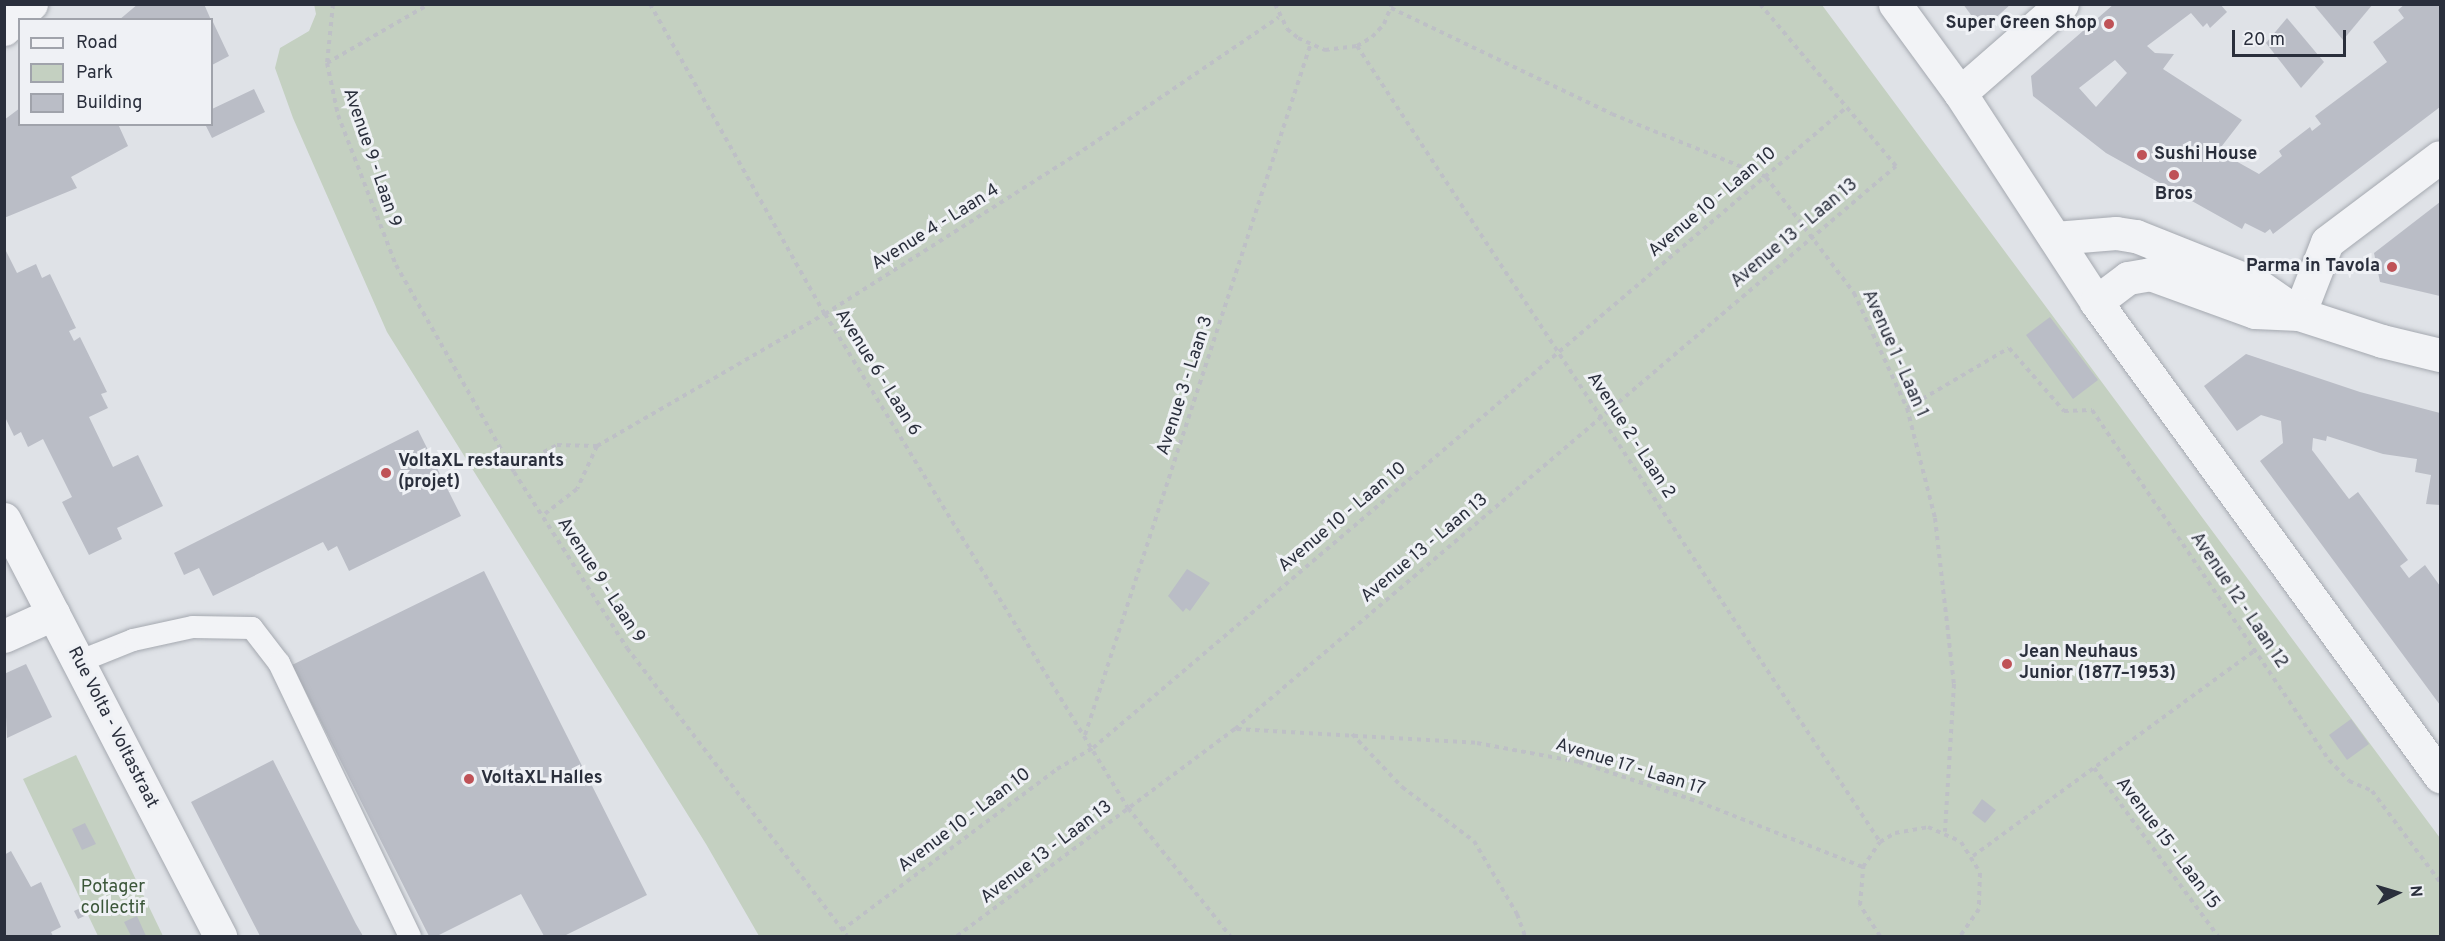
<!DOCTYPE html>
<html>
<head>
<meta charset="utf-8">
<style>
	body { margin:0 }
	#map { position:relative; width:2445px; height:941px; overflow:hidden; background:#dfe2e7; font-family:Overpass,sans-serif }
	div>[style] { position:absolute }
	.green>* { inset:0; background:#c4d0c1 }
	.building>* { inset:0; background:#babdc6 }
	.path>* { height:4px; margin-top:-2px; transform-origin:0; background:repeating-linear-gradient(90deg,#bec0c6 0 4.5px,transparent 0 9px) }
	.roads { filter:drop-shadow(0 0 2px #a5a9b0) drop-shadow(0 0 2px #a5a9b0) }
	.service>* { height:22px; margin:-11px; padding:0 11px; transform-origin:11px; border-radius:11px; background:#f2f3f6 }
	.minor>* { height:33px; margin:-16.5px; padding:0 16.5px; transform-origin:16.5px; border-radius:16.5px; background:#f2f3f6 }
	.tertiary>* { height:33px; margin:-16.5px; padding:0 16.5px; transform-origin:16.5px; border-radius:16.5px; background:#f2f3f6 }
	.dots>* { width:16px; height:16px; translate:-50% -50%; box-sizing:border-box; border:3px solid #eff1f5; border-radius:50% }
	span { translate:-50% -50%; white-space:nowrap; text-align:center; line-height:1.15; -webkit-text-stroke:6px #eff1f5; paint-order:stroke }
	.poi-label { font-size:18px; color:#2a2f3c; font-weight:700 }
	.right { translate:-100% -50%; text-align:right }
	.left { translate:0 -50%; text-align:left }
	.street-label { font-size:18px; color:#2a2f3c }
	.park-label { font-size:18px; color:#3b5639 }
	.frame { position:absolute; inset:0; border:6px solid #2a2f3c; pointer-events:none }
	.legend { position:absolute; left:18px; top:18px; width:195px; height:108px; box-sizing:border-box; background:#eff1f5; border:2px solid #a0a3ab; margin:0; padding:8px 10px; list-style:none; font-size:18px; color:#2a2f3c }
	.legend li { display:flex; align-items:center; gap:12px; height:30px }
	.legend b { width:30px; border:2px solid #a0a3ab }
	.north { position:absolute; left:2367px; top:863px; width:60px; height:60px; -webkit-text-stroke:4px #eff1f5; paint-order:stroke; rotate:85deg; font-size:16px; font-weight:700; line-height:24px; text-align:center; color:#2a2f3c }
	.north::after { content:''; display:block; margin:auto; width:21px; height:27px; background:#2a2f3c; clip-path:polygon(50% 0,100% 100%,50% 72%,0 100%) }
	.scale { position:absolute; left:2232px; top:30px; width:114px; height:27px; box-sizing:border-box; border:3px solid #2a2f3c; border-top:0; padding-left:8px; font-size:18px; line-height:21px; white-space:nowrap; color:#2a2f3c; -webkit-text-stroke:4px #eff1f5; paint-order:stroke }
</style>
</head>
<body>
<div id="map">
	<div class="green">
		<i style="clip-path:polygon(314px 4px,1822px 5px,2440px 838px,2440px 936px,759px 936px,706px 844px,387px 332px,293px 118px,275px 68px,280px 48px,309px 31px,316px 14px)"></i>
		<i style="clip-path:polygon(76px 755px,163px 936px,98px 936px,23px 779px)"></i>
	</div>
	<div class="building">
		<i style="clip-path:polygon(138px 4px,204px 4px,211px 20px,119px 20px)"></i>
		<i style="clip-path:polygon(1963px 4px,2011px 4px,1991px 22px,1974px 19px)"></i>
		<i style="clip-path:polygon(evenodd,2114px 4px,2220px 4px,2227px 12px,2210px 28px,2207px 23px,2203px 27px,2191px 13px,2147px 46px,2155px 53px,2174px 54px,2163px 69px,2242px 120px,2218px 151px,2259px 174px,2282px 156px,2279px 151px,2310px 127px,2312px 131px,2321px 124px,2315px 116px,2387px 62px,2373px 42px,2404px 18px,2398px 10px,2405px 4px,2440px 4px,2440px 107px,2273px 234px,2270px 229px,2265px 233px,2245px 223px,2242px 229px,2106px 153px,2033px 96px,2031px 76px,2114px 4px,2115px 60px,2127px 73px,2096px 107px,2079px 88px,2115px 60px)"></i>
		<i style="clip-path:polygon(2313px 4px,2373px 4px,2343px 40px)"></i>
		<i style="clip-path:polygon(2287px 18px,2324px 62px,2301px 88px,2266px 43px)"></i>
		<i style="clip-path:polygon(212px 20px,229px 56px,212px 65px)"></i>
		<i style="clip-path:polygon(254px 89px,265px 112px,212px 138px,205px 124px,212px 124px,212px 109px)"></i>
		<i style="clip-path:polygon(20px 108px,20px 124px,118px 124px,128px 146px,71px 177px,77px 188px,4px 218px,4px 120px)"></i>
		<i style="clip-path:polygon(2440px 202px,2440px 296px,2380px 282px,2374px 253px)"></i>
		<i style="clip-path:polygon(4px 247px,17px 273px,36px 264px,42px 278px,50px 274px,76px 328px,69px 331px,74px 341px,80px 337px,107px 392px,101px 394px,108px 408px,89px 417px,113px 467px,138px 455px,163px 506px,117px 528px,122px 539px,89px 555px,62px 502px,72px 497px,43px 439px,28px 447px,21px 432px,14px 436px,4px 415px)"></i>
		<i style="clip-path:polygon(2050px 317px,2098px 380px,2073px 399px,2026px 335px)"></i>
		<i style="clip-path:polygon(2246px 354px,2360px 392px,2440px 413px,2440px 505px,2426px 504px,2431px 475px,2415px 472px,2417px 459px,2383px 454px,2327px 436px,2326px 441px,2313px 438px,2312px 450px,2349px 499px,2358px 492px,2408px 560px,2400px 566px,2409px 578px,2425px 565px,2440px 586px,2440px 705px,2260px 461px,2283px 443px,2281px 421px,2261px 415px,2237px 431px,2204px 386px)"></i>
		<i style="clip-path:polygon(418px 430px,461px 516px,349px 571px,337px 546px,328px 551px,323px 542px,213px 596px,199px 568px,184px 575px,174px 553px)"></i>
		<i style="clip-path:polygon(1187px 569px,1210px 583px,1190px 611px,1186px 608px,1183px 612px,1168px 596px)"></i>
		<i style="clip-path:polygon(484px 571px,647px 895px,564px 936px,544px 936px,521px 894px,437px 936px,429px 936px,292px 665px)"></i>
		<i style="clip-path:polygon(26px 664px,52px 717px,7px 738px,4px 674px)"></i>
		<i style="clip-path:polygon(2351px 719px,2369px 744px,2347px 760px,2329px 735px)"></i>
		<i style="clip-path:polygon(273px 760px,356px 924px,363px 936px,260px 936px,191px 802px)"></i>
		<i style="clip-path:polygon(1982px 799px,1996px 810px,1985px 823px,1972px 813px)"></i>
		<i style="clip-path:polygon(85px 823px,96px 844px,82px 850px,72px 829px)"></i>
		<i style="clip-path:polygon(11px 851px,31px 887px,41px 882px,61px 927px,51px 932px,53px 936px,4px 936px,4px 855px)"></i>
		<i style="clip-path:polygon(89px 904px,93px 912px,78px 919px,74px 911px)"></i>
		<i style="clip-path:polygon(137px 916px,146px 936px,131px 936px,124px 922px)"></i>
	</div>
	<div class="path">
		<i style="left:333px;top:4px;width:59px;rotate:95.8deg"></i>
		<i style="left:327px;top:63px;width:53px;rotate:78.1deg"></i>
		<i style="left:338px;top:115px;width:161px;rotate:68.9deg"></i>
		<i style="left:396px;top:265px;width:238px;rotate:60.3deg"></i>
		<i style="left:514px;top:472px;width:209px;rotate:57.3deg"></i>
		<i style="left:627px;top:648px;width:362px;rotate:52.6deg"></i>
		<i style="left:650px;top:4px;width:356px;rotate:60.6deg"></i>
		<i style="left:825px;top:314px;width:580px;rotate:58.48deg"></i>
		<i style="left:1128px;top:808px;width:164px;rotate:51.4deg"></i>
		<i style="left:1275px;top:4px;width:28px;rotate:64deg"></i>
		<i style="left:1287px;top:29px;width:14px;rotate:39deg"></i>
		<i style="left:1298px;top:38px;width:30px;rotate:24deg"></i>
		<i style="left:1325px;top:50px;width:32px;rotate:-7deg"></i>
		<i style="left:1357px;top:46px;width:17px;rotate:-31deg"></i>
		<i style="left:1372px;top:37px;width:18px;rotate:-47deg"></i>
		<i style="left:1384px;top:24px;width:22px;rotate:-68deg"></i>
		<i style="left:1391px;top:8px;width:245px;rotate:25.6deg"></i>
		<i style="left:1612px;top:114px;width:166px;rotate:22.2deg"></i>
		<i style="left:1766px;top:177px;width:146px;rotate:52.8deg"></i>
		<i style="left:1854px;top:293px;width:127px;rotate:65.3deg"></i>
		<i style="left:1907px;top:408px;width:114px;rotate:75.7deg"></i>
		<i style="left:1935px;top:518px;width:167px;rotate:83.5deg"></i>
		<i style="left:1954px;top:684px;width:148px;rotate:93.5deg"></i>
		<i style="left:1357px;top:46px;width:952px;rotate:56.69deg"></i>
		<i style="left:327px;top:63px;width:118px;rotate:-30deg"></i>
		<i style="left:1907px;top:408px;width:118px;rotate:-30.5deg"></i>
		<i style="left:2009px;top:348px;width:84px;rotate:48.9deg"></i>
		<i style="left:2064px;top:411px;width:28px;rotate:-2deg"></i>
		<i style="left:2092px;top:410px;width:423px;rotate:55.9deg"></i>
		<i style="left:2329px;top:760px;width:29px;rotate:46deg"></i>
		<i style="left:2349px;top:781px;width:25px;rotate:23deg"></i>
		<i style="left:2372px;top:791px;width:114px;rotate:53.2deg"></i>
		<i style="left:597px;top:446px;width:263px;rotate:-30.1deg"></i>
		<i style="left:825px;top:314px;width:297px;rotate:-32.4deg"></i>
		<i style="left:1076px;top:155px;width:245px;rotate:-34.2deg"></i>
		<i style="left:512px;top:469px;width:51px;rotate:-28.1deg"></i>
		<i style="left:557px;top:445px;width:40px;rotate:1.4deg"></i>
		<i style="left:597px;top:446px;width:47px;rotate:114.9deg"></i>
		<i style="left:577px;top:489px;width:44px;rotate:142.4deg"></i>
		<i style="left:1237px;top:729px;width:240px;rotate:3.3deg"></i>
		<i style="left:1477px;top:743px;width:104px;rotate:10.6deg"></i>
		<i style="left:1579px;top:762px;width:126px;rotate:18.4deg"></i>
		<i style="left:1699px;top:802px;width:176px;rotate:21.6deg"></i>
		<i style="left:1352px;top:734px;width:73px;rotate:46.7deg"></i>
		<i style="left:1402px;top:787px;width:90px;rotate:36.9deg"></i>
		<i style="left:1474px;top:841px;width:85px;rotate:59.5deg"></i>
		<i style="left:1517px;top:914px;width:23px;rotate:70deg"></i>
		<i style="left:1085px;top:735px;width:725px;rotate:-71.92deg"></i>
		<i style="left:2094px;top:768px;width:209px;rotate:53.6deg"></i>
		<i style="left:1973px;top:856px;width:349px;rotate:-36.1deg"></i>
		<i style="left:842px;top:930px;width:269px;rotate:-36.8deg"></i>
		<i style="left:1057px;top:769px;width:42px;rotate:-30.3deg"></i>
		<i style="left:1093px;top:748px;width:990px;rotate:-40.37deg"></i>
		<i style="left:957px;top:936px;width:347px;rotate:-36.7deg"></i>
		<i style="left:1235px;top:729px;width:868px;rotate:-40.42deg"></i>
		<i style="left:1896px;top:166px;width:212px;rotate:-130deg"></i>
		<i style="left:1880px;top:936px;width:37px;rotate:-123deg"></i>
		<i style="left:1860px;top:905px;width:38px;rotate:-85deg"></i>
		<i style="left:1863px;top:867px;width:30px;rotate:-56deg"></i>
		<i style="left:1880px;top:842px;width:17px;rotate:-31deg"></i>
		<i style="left:1895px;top:833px;width:34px;rotate:-10deg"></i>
		<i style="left:1928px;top:827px;width:36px;rotate:24deg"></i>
		<i style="left:1961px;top:842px;width:36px;rotate:58deg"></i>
		<i style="left:1980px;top:873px;width:36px;rotate:92deg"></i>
		<i style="left:1979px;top:909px;width:33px;rotate:125deg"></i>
	</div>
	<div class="roads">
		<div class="service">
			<i style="left:78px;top:662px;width:59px;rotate:-21.8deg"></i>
			<i style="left:133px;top:640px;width:61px;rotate:-12.2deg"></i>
			<i style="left:193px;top:627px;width:59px;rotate:1deg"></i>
			<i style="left:252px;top:628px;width:44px;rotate:52.4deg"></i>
			<i style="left:279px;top:663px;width:303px;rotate:64.4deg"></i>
		</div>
		<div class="minor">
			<i style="left:1960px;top:93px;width:135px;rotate:-41.1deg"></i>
			<i style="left:2299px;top:314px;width:77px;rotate:-68.7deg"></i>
			<i style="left:2327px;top:242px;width:141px;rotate:-37deg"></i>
			<i style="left:4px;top:519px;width:470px;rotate:62.6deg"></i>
			<i style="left:4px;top:636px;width:54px;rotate:-24.2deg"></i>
		</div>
		<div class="tertiary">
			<i style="left:1895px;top:4px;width:110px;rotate:53.9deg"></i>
			<i style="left:1960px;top:93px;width:249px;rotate:56.9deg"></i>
			<i style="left:2096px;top:302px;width:586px;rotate:54.03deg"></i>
			<i style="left:4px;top:29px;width:37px;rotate:-43deg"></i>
			<i style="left:2055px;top:238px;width:61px;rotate:-4.7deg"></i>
			<i style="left:2116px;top:233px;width:20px;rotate:9deg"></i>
			<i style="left:2136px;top:236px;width:129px;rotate:21.8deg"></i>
			<i style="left:2256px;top:284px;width:52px;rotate:34.9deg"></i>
			<i style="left:2096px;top:302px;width:40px;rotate:-37deg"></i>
			<i style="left:2128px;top:278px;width:22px;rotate:-10deg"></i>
			<i style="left:2150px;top:274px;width:112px;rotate:19.9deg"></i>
			<i style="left:2255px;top:312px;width:44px;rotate:2.6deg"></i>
			<i style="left:2299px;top:314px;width:87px;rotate:18deg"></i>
			<i style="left:2382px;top:341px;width:60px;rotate:13.6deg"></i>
		</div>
	</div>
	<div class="dots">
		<i style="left:2109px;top:24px;background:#bf5257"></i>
		<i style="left:2142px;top:155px;background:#bf5257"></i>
		<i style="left:2174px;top:175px;background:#bf5257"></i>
		<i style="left:2392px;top:267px;background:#bf5257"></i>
		<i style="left:386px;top:473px;background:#bf5257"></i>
		<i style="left:2007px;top:664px;background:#bf5257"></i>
		<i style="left:469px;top:779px;background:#bf5257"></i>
	</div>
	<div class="poi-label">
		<span class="right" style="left:2097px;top:24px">Super Green Shop</span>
		<span class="left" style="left:2154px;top:155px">Sushi House</span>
		<span style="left:2174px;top:195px">Bros</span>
		<span class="right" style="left:2380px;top:267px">Parma in Tavola</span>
		<span class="left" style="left:398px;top:473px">VoltaXL restaurants<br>(projet)</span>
		<span class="left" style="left:2019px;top:664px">Jean Neuhaus<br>Junior (1877–1953)</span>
		<span class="left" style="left:481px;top:779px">VoltaXL Halles</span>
	</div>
	<div class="street-label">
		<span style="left:371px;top:158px;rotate:71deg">Avenue 9 - Laan 9</span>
		<span style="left:1713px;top:203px;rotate:-40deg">Avenue 10 - Laan 10</span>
		<span style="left:936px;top:228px;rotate:-32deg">Avenue 4 - Laan 4</span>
		<span style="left:1795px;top:234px;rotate:-40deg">Avenue 13 - Laan 13</span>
		<span style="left:1894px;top:354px;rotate:66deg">Avenue 1 - Laan 1</span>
		<span style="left:877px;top:373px;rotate:58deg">Avenue 6 - Laan 6</span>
		<span style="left:1186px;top:386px;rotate:-72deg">Avenue 3 - Laan 3</span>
		<span style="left:1630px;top:436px;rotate:57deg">Avenue 2 - Laan 2</span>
		<span style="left:1343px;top:518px;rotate:-40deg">Avenue 10 - Laan 10</span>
		<span style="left:1425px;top:549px;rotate:-40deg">Avenue 13 - Laan 13</span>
		<span style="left:600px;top:581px;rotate:57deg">Avenue 9 - Laan 9</span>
		<span style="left:2238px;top:601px;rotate:56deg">Avenue 12 - Laan 12</span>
		<span style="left:112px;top:728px;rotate:63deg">Rue Volta - Voltastraat</span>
		<span style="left:1630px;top:768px;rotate:17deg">Avenue 17 - Laan 17</span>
		<span style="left:965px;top:821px;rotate:-37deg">Avenue 10 - Laan 10</span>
		<span style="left:2167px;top:844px;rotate:53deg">Avenue 15 - Laan 15</span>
		<span style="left:1047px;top:853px;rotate:-37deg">Avenue 13 - Laan 13</span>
	</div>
	<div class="park-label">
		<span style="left:113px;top:899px">Potager<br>collectif</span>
	</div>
	<div class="frame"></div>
	<ul class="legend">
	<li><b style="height:8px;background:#f2f3f6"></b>Road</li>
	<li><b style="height:16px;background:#c4d0c1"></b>Park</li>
	<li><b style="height:16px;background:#babdc6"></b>Building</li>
	</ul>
	<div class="north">N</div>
	<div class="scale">20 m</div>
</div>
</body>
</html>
